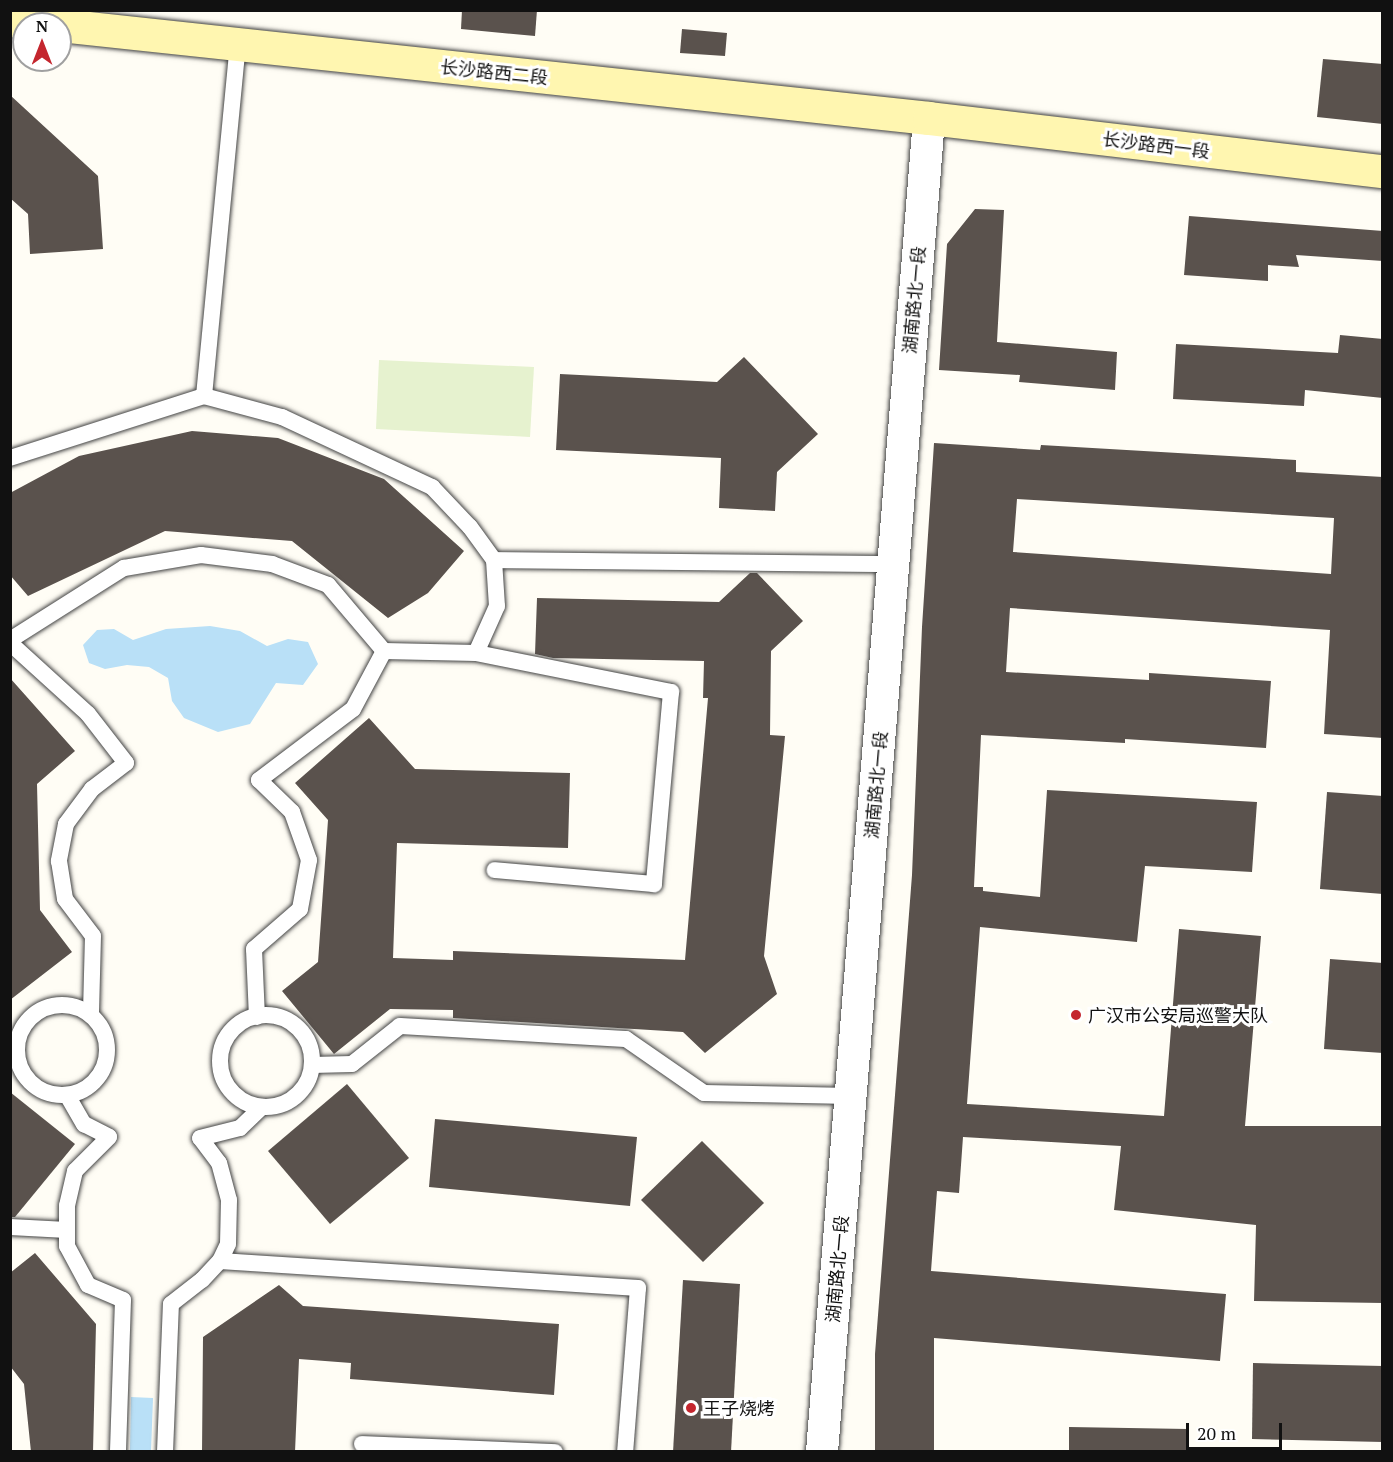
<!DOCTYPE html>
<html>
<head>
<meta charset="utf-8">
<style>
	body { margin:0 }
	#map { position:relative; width:1393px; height:1462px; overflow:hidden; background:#fffdf5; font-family:"PT Serif","Noto Sans SC",serif }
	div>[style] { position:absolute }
	.pitch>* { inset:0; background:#e6f2cf }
	.water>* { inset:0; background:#b9e0f7 }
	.building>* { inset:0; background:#5a524d }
	.roads { filter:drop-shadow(0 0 2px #444) drop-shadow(0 0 2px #444) }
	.service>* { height:16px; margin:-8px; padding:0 8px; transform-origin:8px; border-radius:8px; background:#fff }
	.service>.ring { margin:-8px; padding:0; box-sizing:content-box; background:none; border:16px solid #fff; border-radius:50% }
	.minor>* { height:32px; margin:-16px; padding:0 16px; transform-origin:16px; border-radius:16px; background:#fff }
	.secondary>* { height:33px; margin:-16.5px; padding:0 16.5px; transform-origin:16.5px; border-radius:16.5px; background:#fff6b0 }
	.dots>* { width:16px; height:16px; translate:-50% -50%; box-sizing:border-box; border:3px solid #fff; border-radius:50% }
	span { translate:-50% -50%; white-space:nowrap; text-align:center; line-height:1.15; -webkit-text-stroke:6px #fff; paint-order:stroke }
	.street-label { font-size:18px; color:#111 }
	.poi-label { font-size:18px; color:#111 }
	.left { translate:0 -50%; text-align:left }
	.frame { position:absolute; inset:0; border:12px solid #111; pointer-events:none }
	.north { position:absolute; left:12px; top:12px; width:60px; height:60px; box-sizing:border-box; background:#fff; border:2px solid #a0a0a0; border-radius:50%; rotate:0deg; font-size:16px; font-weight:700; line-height:24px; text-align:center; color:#111 }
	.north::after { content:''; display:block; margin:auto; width:21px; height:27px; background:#c4262e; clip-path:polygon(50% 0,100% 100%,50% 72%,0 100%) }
	.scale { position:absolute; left:1186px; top:1423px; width:96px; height:27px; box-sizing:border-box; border:3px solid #111; border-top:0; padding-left:8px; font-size:18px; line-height:21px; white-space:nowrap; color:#111; -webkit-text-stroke:4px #fff; paint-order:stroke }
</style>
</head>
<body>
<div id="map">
	<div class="pitch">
		<i style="clip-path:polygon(379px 360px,534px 367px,530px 437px,376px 429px)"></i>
	</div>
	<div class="water">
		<i style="clip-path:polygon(210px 626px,240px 631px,267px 646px,288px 639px,308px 642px,318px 664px,303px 685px,276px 683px,250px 724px,218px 732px,184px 718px,172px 701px,168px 678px,149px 667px,127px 665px,105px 669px,89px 663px,83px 645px,97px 630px,114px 629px,133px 640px,166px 629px)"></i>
		<i style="clip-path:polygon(131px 1397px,153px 1398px,151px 1451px,130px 1451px)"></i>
	</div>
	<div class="building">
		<i style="clip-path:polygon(462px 10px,537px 10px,535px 36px,461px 29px)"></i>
		<i style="clip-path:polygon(682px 29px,727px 33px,725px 56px,680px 53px)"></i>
		<i style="clip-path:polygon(1323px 59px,1383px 64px,1383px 124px,1317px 117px)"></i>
		<i style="clip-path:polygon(10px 95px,98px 176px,103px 249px,30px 254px,28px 214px,10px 198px)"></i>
		<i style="clip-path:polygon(975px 209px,1004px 210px,997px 342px,1117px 352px,1115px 390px,1019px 382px,1020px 375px,939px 370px,947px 244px)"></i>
		<i style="clip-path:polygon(1189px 216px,1383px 231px,1383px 261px,1296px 255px,1299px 267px,1268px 265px,1268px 281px,1184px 275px)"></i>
		<i style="clip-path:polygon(1340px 335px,1383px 339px,1383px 398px,1305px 390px,1304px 406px,1173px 399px,1176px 344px,1338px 353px)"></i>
		<i style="clip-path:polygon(744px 357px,818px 434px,777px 472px,775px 511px,719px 508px,721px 458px,556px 450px,560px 374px,717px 382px)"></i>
		<i style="clip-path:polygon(192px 431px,278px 438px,384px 479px,464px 551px,428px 593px,388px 618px,292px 541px,165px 531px,28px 596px,10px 575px,10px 493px,79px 456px)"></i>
		<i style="clip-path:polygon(evenodd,934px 443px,1040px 450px,1041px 445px,1296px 460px,1296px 472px,1383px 477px,1383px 738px,1324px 734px,1330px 630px,1010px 608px,1006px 672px,1149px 680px,1149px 673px,1271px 681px,1266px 748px,1125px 739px,1125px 743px,981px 735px,974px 887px,983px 887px,983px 891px,1040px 897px,1047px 790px,1257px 802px,1252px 872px,1145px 866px,1137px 942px,980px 927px,967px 1104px,1164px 1116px,1179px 929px,1261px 936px,1245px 1126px,1383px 1126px,1383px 1303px,1254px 1301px,1256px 1225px,1114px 1210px,1121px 1146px,963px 1137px,959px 1193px,937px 1191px,931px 1271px,1226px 1294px,1220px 1361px,934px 1338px,934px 1452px,875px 1452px,875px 1354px,912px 875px,922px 627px,934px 443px,1017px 499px,1334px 518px,1331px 574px,1013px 552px,1017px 499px)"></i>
		<i style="clip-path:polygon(750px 573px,757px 573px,803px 621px,771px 651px,770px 735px,785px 736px,764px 956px,777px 994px,705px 1053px,683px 1032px,453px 1018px,453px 1010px,390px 1009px,334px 1054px,282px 991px,318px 962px,328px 820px,295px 783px,369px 718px,415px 769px,570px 773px,568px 848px,397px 843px,393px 958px,453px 960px,453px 951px,685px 960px,708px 698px,703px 698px,704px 661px,553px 658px,535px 654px,537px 598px,719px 602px)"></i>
		<i style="clip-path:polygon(10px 678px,75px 751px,37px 784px,40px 910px,72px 952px,10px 1000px)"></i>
		<i style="clip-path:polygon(1327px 792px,1383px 796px,1383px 894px,1320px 889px)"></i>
		<i style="clip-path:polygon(1330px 959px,1383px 963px,1383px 1053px,1324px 1049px)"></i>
		<i style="clip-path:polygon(347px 1084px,409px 1158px,330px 1224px,268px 1151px)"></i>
		<i style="clip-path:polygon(10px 1092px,75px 1144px,15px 1217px,10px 1217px)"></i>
		<i style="clip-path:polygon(435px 1119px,637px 1137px,630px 1206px,429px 1187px)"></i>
		<i style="clip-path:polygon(702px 1141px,764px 1203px,703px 1262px,641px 1200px)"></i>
		<i style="clip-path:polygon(35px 1253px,96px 1324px,93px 1452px,31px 1452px,24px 1384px,10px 1366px,10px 1273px)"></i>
		<i style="clip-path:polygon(683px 1280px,740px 1284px,731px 1452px,673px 1452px)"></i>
		<i style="clip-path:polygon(279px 1285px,303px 1306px,559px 1324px,554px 1395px,350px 1379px,351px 1363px,299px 1359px,295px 1452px,202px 1452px,203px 1337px)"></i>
		<i style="clip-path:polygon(1253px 1363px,1383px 1366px,1383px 1442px,1252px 1439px)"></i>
		<i style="clip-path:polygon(1069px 1427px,1188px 1429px,1188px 1452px,1069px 1452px)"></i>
	</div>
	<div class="roads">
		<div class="service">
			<i style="left:204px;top:396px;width:354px;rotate:-84.5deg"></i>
			<i style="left:10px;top:458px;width:204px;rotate:-17.7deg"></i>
			<i style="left:204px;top:396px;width:81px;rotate:15.1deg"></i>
			<i style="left:282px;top:417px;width:166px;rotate:25deg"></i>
			<i style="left:432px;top:487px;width:55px;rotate:46.5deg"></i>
			<i style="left:470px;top:527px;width:41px;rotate:54deg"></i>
			<i style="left:494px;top:560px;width:46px;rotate:86.3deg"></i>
			<i style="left:497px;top:606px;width:51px;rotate:114.1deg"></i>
			<i style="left:476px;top:653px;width:92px;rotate:-178.8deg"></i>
			<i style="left:494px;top:560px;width:399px;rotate:0.6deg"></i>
			<i style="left:10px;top:640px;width:135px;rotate:-32.3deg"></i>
			<i style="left:124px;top:568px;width:78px;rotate:-9.6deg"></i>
			<i style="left:201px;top:555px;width:72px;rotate:7.2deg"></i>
			<i style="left:272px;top:564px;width:60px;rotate:20.6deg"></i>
			<i style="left:328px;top:585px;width:87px;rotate:49.7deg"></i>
			<i style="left:384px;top:651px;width:66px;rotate:118.1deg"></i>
			<i style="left:353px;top:709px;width:118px;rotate:142.9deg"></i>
			<i style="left:259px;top:780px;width:46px;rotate:44.1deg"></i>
			<i style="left:292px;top:812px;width:51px;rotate:70.5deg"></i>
			<i style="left:309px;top:860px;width:50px;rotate:100.4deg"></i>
			<i style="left:300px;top:909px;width:61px;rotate:139deg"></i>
			<i style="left:254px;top:949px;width:68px;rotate:87.5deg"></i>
			<i style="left:10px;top:643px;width:105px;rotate:42.3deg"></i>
			<i style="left:88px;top:714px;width:62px;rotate:52.2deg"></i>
			<i style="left:126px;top:763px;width:43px;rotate:142.6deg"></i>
			<i style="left:92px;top:789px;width:44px;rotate:126.6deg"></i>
			<i style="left:66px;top:824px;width:38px;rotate:101deg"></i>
			<i style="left:59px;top:861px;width:38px;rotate:81deg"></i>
			<i style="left:65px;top:899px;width:46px;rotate:52.9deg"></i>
			<i style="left:93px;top:936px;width:78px;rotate:91.5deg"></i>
			<i style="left:476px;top:653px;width:199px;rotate:11.3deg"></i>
			<i style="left:671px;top:692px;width:193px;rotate:95.1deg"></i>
			<i style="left:654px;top:884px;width:160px;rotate:-175deg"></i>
			<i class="ring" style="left:17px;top:1005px;width:74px;height:74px"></i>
			<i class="ring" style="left:220px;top:1015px;width:76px;height:76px"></i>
			<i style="left:312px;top:1065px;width:40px;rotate:-1.4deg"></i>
			<i style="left:352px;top:1064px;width:61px;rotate:-38.4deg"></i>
			<i style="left:400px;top:1026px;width:226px;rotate:3.3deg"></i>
			<i style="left:626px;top:1039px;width:95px;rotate:34.7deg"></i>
			<i style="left:704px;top:1093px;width:147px;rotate:1.2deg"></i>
			<i style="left:67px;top:1095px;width:34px;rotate:60deg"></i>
			<i style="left:84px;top:1124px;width:28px;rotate:27deg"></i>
			<i style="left:109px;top:1137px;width:48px;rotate:135deg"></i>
			<i style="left:75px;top:1171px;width:36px;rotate:103deg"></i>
			<i style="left:67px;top:1206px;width:40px;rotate:90deg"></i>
			<i style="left:67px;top:1246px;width:44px;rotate:61.7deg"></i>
			<i style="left:88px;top:1285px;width:38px;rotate:23deg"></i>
			<i style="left:123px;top:1300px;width:152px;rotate:91.9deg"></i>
			<i style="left:10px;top:1227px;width:57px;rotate:3deg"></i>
			<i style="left:220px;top:1261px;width:419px;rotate:3.7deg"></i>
			<i style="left:638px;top:1288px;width:165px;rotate:94.5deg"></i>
			<i style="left:362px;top:1444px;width:193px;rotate:2.4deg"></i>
			<i style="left:165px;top:1452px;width:148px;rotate:-87.7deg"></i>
			<i style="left:171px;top:1304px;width:39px;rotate:-38deg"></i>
			<i style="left:202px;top:1280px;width:26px;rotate:-47deg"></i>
			<i style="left:220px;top:1261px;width:19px;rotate:-65deg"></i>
			<i style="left:228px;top:1244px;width:44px;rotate:-88.7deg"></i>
			<i style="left:229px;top:1200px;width:38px;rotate:-105deg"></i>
			<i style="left:219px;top:1163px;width:31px;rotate:-127deg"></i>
			<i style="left:200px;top:1138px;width:41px;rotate:-14deg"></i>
			<i style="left:240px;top:1128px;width:30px;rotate:-44deg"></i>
		</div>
		<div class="minor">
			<i style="left:822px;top:1452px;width:1338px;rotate:-85.41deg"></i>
		</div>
		<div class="secondary">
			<i style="left:10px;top:20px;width:38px;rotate:6deg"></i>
			<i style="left:60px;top:25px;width:874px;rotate:6.11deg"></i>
			<i style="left:929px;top:118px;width:456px;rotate:6.7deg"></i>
		</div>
	</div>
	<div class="dots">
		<i style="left:1076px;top:1015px;background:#c4262e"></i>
		<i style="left:691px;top:1408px;background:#c4262e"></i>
	</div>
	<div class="street-label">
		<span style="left:494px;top:72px;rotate:6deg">长沙路西二段</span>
		<span style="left:1156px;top:145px;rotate:7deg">长沙路西一段</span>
		<span style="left:914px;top:300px;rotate:-85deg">湖南路北一段</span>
		<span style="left:876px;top:785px;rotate:-85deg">湖南路北一段</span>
		<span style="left:837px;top:1269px;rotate:-85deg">湖南路北一段</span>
	</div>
	<div class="poi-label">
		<span class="left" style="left:1088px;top:1015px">广汉市公安局巡警大队</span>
		<span class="left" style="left:703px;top:1408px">王子烧烤</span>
	</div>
	<div class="frame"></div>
	<div class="north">N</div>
	<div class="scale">20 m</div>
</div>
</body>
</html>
